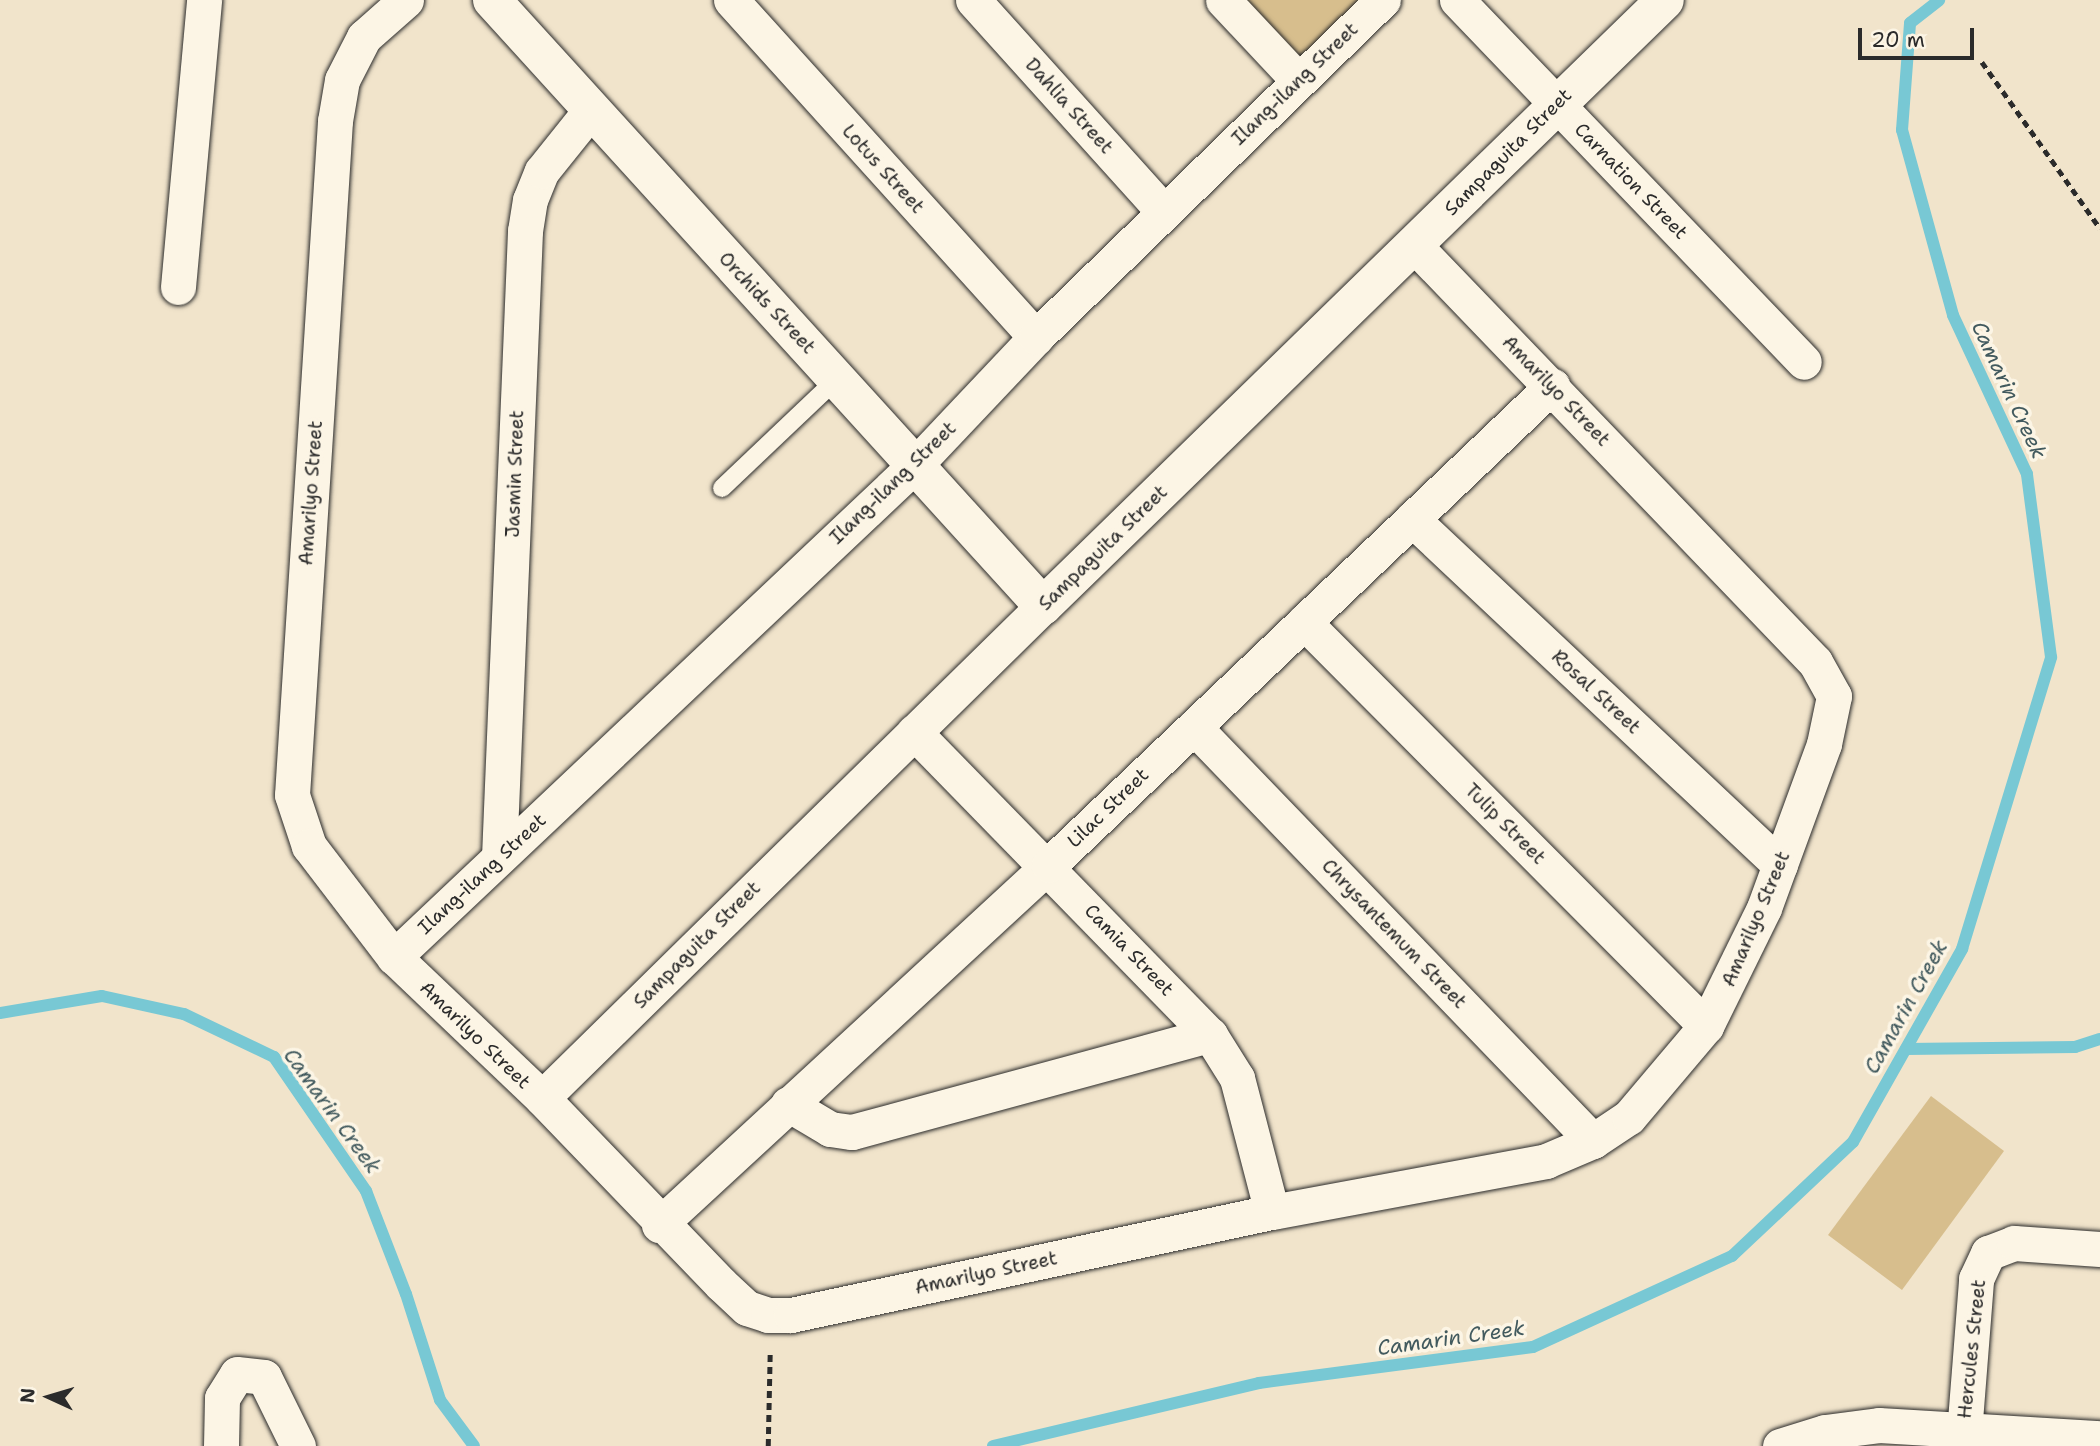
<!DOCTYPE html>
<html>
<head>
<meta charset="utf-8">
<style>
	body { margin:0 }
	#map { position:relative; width:2100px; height:1446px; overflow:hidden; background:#f1e4cb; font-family:"Shantell Sans",sans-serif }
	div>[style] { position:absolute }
	.stream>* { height:12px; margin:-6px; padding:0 6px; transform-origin:6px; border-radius:6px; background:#78c8d4 }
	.building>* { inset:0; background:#d7be8d }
	.path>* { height:4.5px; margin-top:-2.25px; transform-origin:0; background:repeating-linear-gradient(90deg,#2b2b2b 0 7px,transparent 0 12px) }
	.roads { filter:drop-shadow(0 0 2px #2b2b2b) drop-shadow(0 0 2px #2b2b2b) }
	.service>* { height:18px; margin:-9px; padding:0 9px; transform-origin:9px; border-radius:9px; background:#fcf5e5 }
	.minor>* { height:35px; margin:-17.5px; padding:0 17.5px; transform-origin:17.5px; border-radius:17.5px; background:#fcf5e5 }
	.tertiary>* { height:38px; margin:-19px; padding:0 19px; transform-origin:19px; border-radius:19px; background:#fcf5e5 }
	span { translate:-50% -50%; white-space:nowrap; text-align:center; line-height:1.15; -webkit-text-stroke:7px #fcf5e5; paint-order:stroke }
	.street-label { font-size:19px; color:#2b2b2b }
	.water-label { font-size:21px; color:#425a5e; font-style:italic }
	.north { position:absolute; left:14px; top:1362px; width:70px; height:70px; -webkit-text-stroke:5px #fcf5e5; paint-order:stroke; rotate:274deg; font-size:19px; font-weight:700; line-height:28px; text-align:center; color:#2b2b2b }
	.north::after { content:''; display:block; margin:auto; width:24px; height:32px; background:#2b2b2b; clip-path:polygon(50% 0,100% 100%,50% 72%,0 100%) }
	.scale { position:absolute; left:1858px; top:28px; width:116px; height:32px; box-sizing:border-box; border:4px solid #2b2b2b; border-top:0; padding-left:9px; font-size:21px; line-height:24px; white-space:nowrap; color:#2b2b2b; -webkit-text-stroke:5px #fcf5e5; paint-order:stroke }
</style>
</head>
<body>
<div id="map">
	<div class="stream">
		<i style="left:0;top:1013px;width:103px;rotate:-9.5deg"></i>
		<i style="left:102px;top:996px;width:84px;rotate:12.4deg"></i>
		<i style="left:184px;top:1014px;width:100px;rotate:25.5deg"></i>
		<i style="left:274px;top:1057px;width:163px;rotate:55.5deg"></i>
		<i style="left:366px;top:1191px;width:110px;rotate:68.8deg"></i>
		<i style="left:406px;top:1294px;width:111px;rotate:72.2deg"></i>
		<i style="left:440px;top:1400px;width:57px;rotate:53.5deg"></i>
		<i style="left:1906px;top:1049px;width:169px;rotate:-0.7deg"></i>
		<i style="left:2075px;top:1047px;width:26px;rotate:-18deg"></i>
		<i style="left:993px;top:1446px;width:273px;rotate:-13.3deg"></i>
		<i style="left:1259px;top:1383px;width:276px;rotate:-7.5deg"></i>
		<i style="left:1533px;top:1347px;width:219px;rotate:-24.6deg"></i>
		<i style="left:1732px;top:1256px;width:166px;rotate:-43.3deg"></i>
		<i style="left:1853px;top:1142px;width:222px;rotate:-60.5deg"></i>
		<i style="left:1962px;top:949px;width:305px;rotate:-73deg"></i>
		<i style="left:2051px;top:657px;width:185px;rotate:-97.5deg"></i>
		<i style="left:2027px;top:474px;width:175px;rotate:-115deg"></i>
		<i style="left:1953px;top:315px;width:192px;rotate:-105.4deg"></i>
		<i style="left:1902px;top:130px;width:107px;rotate:-85.7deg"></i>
		<i style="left:1910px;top:23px;width:37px;rotate:-38deg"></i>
	</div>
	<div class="building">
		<i style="clip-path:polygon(1245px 0,1364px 0,1299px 60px)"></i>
		<i style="clip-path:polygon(1931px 1096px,2004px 1151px,1902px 1290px,1828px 1235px)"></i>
	</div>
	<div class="path">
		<i style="left:1982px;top:62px;width:204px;rotate:54.6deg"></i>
		<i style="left:768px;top:1446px;width:95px;rotate:-88.8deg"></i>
	</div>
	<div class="roads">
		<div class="service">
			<i style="left:722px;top:488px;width:158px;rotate:-43.5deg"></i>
		</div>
		<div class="minor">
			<i style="left:406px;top:0;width:56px;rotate:138.6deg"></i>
			<i style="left:364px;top:37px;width:48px;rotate:117.1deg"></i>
			<i style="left:342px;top:80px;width:42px;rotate:99.7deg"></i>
			<i style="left:335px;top:121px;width:675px;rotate:93.65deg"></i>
			<i style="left:292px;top:795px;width:54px;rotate:71.6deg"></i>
			<i style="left:309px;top:846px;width:140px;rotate:52.6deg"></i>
			<i style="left:394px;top:957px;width:204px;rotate:43.6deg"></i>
			<i style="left:542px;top:1098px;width:258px;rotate:46.1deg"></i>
			<i style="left:721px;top:1284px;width:35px;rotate:43deg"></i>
			<i style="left:747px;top:1308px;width:22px;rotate:18deg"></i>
			<i style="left:768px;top:1315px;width:23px"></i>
			<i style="left:791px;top:1315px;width:492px;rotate:-12.1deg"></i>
			<i style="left:1272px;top:1212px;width:279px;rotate:-10.5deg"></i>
			<i style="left:1546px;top:1161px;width:51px;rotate:-23.1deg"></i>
			<i style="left:1593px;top:1141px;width:43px;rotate:-33.7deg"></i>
			<i style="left:1629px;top:1117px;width:119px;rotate:-49.8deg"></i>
			<i style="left:1706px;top:1026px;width:131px;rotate:-63.8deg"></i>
			<i style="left:1764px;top:908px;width:175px;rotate:-69.9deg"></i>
			<i style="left:1824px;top:744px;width:49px;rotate:-78.2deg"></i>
			<i style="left:1834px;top:696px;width:39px;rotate:-119deg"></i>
			<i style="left:1815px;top:662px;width:579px;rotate:-133.88deg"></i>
			<i style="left:731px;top:0;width:455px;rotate:47.9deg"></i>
			<i style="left:973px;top:0;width:285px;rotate:48deg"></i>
			<i style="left:1223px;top:0;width:110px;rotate:46.8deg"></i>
			<i style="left:1457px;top:0;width:501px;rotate:46.21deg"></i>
			<i style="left:178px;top:287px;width:288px;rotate:-84.8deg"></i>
			<i style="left:1412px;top:519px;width:505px;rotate:43.24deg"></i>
			<i style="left:1304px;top:622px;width:570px;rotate:45.14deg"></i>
			<i style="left:1194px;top:727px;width:575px;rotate:46.06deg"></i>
			<i style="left:914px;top:732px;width:424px;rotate:45.7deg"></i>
			<i style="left:1210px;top:1035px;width:51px;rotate:57.9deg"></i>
			<i style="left:1237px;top:1078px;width:138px;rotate:75.4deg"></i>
			<i style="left:499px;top:857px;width:627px;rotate:-87.62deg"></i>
			<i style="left:525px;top:231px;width:31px;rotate:-81deg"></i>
			<i style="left:530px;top:200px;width:31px;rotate:-68deg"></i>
			<i style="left:542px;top:171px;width:77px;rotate:-51.3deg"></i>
			<i style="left:394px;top:957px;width:718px;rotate:-43.36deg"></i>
			<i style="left:916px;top:464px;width:175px;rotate:-46.6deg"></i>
			<i style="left:1036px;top:337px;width:484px;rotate:-44.2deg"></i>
			<i style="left:542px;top:1098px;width:702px;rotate:-44.48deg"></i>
			<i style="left:788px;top:1104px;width:49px;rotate:30.8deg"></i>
			<i style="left:830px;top:1129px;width:22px;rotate:8deg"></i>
			<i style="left:852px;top:1132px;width:371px;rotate:-15.2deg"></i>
			<i style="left:659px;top:1225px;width:531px;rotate:-42.71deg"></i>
			<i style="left:1049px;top:865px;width:695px;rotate:-43.6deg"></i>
			<i style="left:221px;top:1446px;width:48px;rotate:-88.8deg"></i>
			<i style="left:222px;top:1398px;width:28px;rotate:-58deg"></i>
			<i style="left:237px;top:1374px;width:27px;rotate:6deg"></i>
			<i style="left:264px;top:1377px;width:77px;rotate:63.8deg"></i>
			<i style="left:1780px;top:1446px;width:47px;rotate:-17.3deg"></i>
			<i style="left:1825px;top:1432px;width:54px;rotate:-7.4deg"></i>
			<i style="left:1879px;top:1425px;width:221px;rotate:3.4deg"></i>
			<i style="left:1963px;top:1446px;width:168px;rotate:-85.5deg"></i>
			<i style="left:1976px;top:1279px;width:29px;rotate:-65deg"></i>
			<i style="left:1988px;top:1253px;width:28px;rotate:-21deg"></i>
			<i style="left:2014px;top:1243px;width:86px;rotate:4deg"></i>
		</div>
		<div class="tertiary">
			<i style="left:492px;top:0;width:819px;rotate:47.72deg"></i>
			<i style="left:1043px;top:606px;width:868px;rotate:-44.25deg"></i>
		</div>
	</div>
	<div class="street-label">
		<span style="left:1295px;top:84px;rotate:-44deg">Ilang-ilang Street</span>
		<span style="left:1069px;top:106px;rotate:48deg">Dahlia Street</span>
		<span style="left:1508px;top:152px;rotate:-45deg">Sampaguita Street</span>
		<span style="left:883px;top:169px;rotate:48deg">Lotus Street</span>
		<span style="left:1631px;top:181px;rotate:46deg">Carnation Street</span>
		<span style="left:767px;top:303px;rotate:47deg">Orchids Street</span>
		<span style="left:1556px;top:391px;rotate:46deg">Amarilyo Street</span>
		<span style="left:515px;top:474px;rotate:-88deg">Jasmin Street</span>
		<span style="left:893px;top:483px;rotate:-44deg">Ilang-ilang Street</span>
		<span style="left:311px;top:493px;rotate:-86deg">Amarilyo Street</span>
		<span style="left:1103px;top:548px;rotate:-44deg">Sampaguita Street</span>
		<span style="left:1596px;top:692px;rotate:43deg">Rosal Street</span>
		<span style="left:1108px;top:808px;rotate:-44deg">Lilac Street</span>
		<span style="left:1505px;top:824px;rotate:45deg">Tulip Street</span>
		<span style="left:482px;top:874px;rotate:-43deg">Ilang-ilang Street</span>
		<span style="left:1756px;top:919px;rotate:-67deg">Amarilyo Street</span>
		<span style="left:1394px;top:934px;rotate:46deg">Chrysantemum Street</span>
		<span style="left:697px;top:945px;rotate:-45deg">Sampaguita Street</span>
		<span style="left:1129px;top:950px;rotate:46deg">Camia Street</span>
		<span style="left:475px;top:1035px;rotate:44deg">Amarilyo Street</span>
		<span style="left:986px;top:1273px;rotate:-12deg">Amarilyo Street</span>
		<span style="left:1972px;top:1349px;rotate:-84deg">Hercules Street</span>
	</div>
	<div class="water-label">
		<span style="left:2009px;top:390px;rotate:65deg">Camarin Creek</span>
		<span style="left:1906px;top:1007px;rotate:-61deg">Camarin Creek</span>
		<span style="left:332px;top:1111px;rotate:54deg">Camarin Creek</span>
		<span style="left:1451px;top:1338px;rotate:-8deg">Camarin Creek</span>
	</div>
	<div class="north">N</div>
	<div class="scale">20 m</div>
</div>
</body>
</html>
